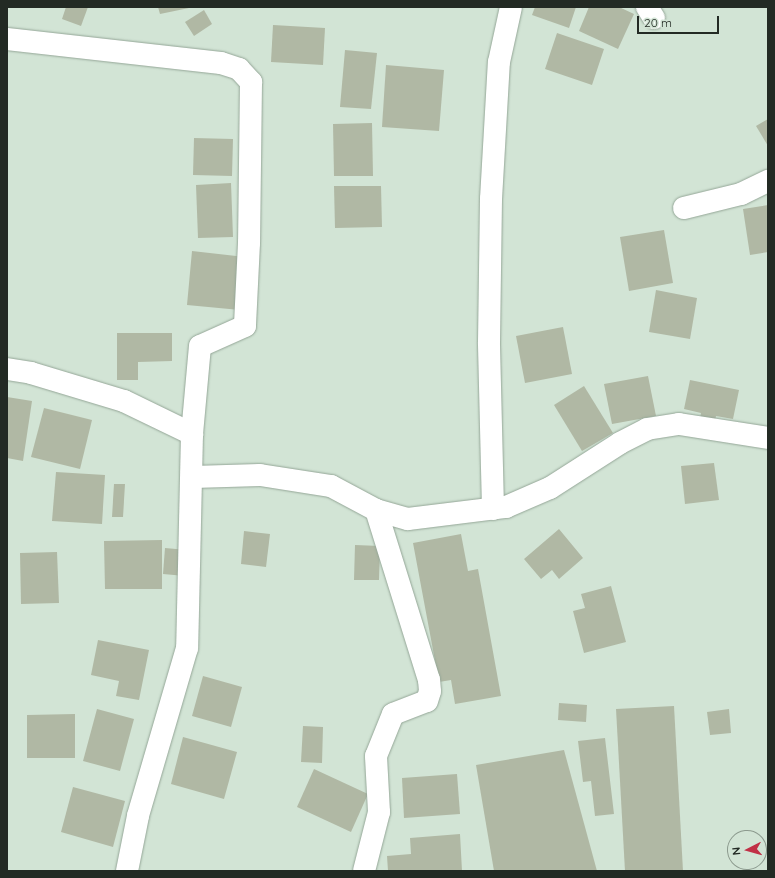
<!DOCTYPE html>
<html>
<head>
<meta charset="utf-8">
<style>
	body { margin:0 }
	#map { position:relative; width:775px; height:878px; overflow:hidden; background:#d2e4d5; font-family:Quicksand,sans-serif }
	div>[style] { position:absolute }
	.building>* { inset:0; background:#b0b8a4 }
	.roads { filter:drop-shadow(0 0 1px #94a697) drop-shadow(0 0 1px #94a697) }
	.street>* { height:22px; margin:-11px; padding:0 11px; transform-origin:11px; border-radius:11px; background:#fff }
	span { translate:-50% -50%; white-space:nowrap; text-align:center; line-height:1.15; -webkit-text-stroke:4px #d2e4d5; paint-order:stroke }
	.frame { position:absolute; inset:0; border:8px solid #232a24; pointer-events:none }
	.north { position:absolute; left:727px; top:830px; width:40px; height:40px; box-sizing:border-box; background:#d2e4d5; border:1px solid #8c9a8e; border-radius:50%; rotate:264deg; font-size:11px; font-weight:700; line-height:16px; text-align:center; color:#232a24 }
	.north::after { content:''; display:block; margin:auto; width:14px; height:18px; background:#c13046; clip-path:polygon(50% 0,100% 100%,50% 72%,0 100%) }
	.scale { position:absolute; left:637px; top:16px; width:82px; height:18px; box-sizing:border-box; border:2px solid #232a24; border-top:0; padding-left:5px; font-size:12px; line-height:14px; white-space:nowrap; color:#232a24; -webkit-text-stroke:3px #d2e4d5; paint-order:stroke }
</style>
</head>
<body>
<div id="map">
	<div class="building">
		<i style="clip-path:polygon(66px 7px,88px 7px,81px 26px,62px 19px)"></i>
		<i style="clip-path:polygon(158px 7px,189px 7px,189px 8px,160px 14px)"></i>
		<i style="clip-path:polygon(535px 7px,576px 7px,569px 28px,532px 15px)"></i>
		<i style="clip-path:polygon(589px 7px,619px 7px,634px 14px,618px 49px,579px 31px)"></i>
		<i style="clip-path:polygon(204px 10px,212px 24px,194px 36px,185px 22px)"></i>
		<i style="clip-path:polygon(273px 25px,325px 28px,323px 65px,271px 62px)"></i>
		<i style="clip-path:polygon(557px 33px,604px 49px,592px 85px,545px 69px)"></i>
		<i style="clip-path:polygon(345px 50px,377px 53px,371px 109px,340px 107px)"></i>
		<i style="clip-path:polygon(386px 65px,444px 70px,439px 131px,382px 127px)"></i>
		<i style="clip-path:polygon(768px 119px,768px 146px,756px 126px)"></i>
		<i style="clip-path:polygon(372px 123px,373px 176px,334px 176px,333px 124px)"></i>
		<i style="clip-path:polygon(194px 138px,233px 139px,232px 176px,193px 175px)"></i>
		<i style="clip-path:polygon(231px 183px,233px 237px,198px 238px,196px 185px)"></i>
		<i style="clip-path:polygon(334px 186px,381px 186px,382px 227px,335px 228px)"></i>
		<i style="clip-path:polygon(768px 205px,768px 252px,750px 255px,743px 209px)"></i>
		<i style="clip-path:polygon(664px 230px,673px 283px,629px 291px,620px 237px)"></i>
		<i style="clip-path:polygon(192px 251px,245px 257px,240px 310px,187px 305px)"></i>
		<i style="clip-path:polygon(656px 290px,697px 298px,690px 339px,649px 332px)"></i>
		<i style="clip-path:polygon(563px 327px,572px 374px,525px 383px,516px 336px)"></i>
		<i style="clip-path:polygon(117px 333px,172px 333px,172px 361px,138px 362px,138px 380px,117px 380px)"></i>
		<i style="clip-path:polygon(648px 376px,656px 416px,612px 424px,604px 384px)"></i>
		<i style="clip-path:polygon(690px 380px,739px 390px,733px 419px,716px 416px,714px 426px,699px 423px,701px 413px,684px 409px)"></i>
		<i style="clip-path:polygon(584px 386px,613px 433px,582px 451px,554px 405px)"></i>
		<i style="clip-path:polygon(7px 397px,32px 401px,23px 461px,7px 458px)"></i>
		<i style="clip-path:polygon(44px 408px,92px 420px,80px 469px,31px 457px)"></i>
		<i style="clip-path:polygon(714px 463px,719px 500px,685px 504px,681px 466px)"></i>
		<i style="clip-path:polygon(56px 472px,105px 475px,102px 524px,52px 521px)"></i>
		<i style="clip-path:polygon(114px 484px,125px 484px,123px 517px,112px 517px)"></i>
		<i style="clip-path:polygon(559px 529px,583px 558px,559px 579px,552px 570px,541px 579px,524px 559px)"></i>
		<i style="clip-path:polygon(244px 531px,270px 534px,266px 567px,241px 564px)"></i>
		<i style="clip-path:polygon(461px 534px,468px 571px,478px 569px,501px 696px,455px 704px,451px 680px,439px 682px,413px 543px)"></i>
		<i style="clip-path:polygon(162px 540px,162px 589px,105px 589px,104px 541px)"></i>
		<i style="clip-path:polygon(355px 545px,380px 546px,379px 580px,354px 580px)"></i>
		<i style="clip-path:polygon(165px 548px,187px 550px,185px 576px,163px 574px)"></i>
		<i style="clip-path:polygon(57px 552px,59px 603px,21px 604px,20px 553px)"></i>
		<i style="clip-path:polygon(611px 586px,626px 642px,584px 653px,573px 611px,585px 608px,581px 594px)"></i>
		<i style="clip-path:polygon(98px 640px,149px 650px,139px 700px,116px 696px,119px 681px,91px 675px)"></i>
		<i style="clip-path:polygon(203px 676px,242px 687px,231px 727px,192px 716px)"></i>
		<i style="clip-path:polygon(559px 703px,587px 705px,586px 722px,558px 720px)"></i>
		<i style="clip-path:polygon(674px 706px,683px 871px,625px 871px,616px 709px)"></i>
		<i style="clip-path:polygon(97px 709px,134px 719px,120px 771px,83px 761px)"></i>
		<i style="clip-path:polygon(729px 709px,731px 733px,710px 735px,707px 712px)"></i>
		<i style="clip-path:polygon(75px 714px,75px 758px,27px 758px,27px 715px)"></i>
		<i style="clip-path:polygon(303px 726px,323px 727px,322px 763px,301px 762px)"></i>
		<i style="clip-path:polygon(183px 737px,237px 752px,224px 799px,171px 784px)"></i>
		<i style="clip-path:polygon(605px 738px,614px 814px,595px 816px,591px 781px,583px 782px,578px 741px)"></i>
		<i style="clip-path:polygon(564px 750px,597px 871px,494px 871px,476px 765px)"></i>
		<i style="clip-path:polygon(314px 769px,368px 794px,351px 832px,297px 807px)"></i>
		<i style="clip-path:polygon(457px 774px,460px 814px,404px 818px,402px 778px)"></i>
		<i style="clip-path:polygon(73px 787px,125px 801px,113px 847px,61px 832px)"></i>
		<i style="clip-path:polygon(460px 834px,462px 871px,388px 871px,387px 856px,411px 854px,410px 838px)"></i>
	</div>
	<div class="roads">
		<div class="street">
			<i style="left:647px;top:7px;width:13px;rotate:58deg"></i>
			<i style="left:7px;top:39px;width:215px;rotate:6.4deg"></i>
			<i style="left:221px;top:63px;width:19px;rotate:18deg"></i>
			<i style="left:239px;top:69px;width:18px;rotate:47deg"></i>
			<i style="left:251px;top:82px;width:161px;rotate:90.7deg"></i>
			<i style="left:249px;top:243px;width:83px;rotate:92.8deg"></i>
			<i style="left:245px;top:326px;width:49px;rotate:156deg"></i>
			<i style="left:200px;top:346px;width:88px;rotate:95.2deg"></i>
			<i style="left:684px;top:208px;width:59px;rotate:-13.8deg"></i>
			<i style="left:741px;top:194px;width:30px;rotate:-26deg"></i>
			<i style="left:7px;top:369px;width:24px;rotate:9deg"></i>
			<i style="left:31px;top:373px;width:97px;rotate:16.8deg"></i>
			<i style="left:124px;top:401px;width:76px;rotate:25.9deg"></i>
			<i style="left:192px;top:434px;width:214px;rotate:91.3deg"></i>
			<i style="left:187px;top:648px;width:175px;rotate:106.3deg"></i>
			<i style="left:138px;top:816px;width:56px;rotate:101.3deg"></i>
			<i style="left:193px;top:477px;width:67px;rotate:-1.7deg"></i>
			<i style="left:260px;top:475px;width:72px;rotate:8.8deg"></i>
			<i style="left:331px;top:486px;width:51px;rotate:28.1deg"></i>
			<i style="left:376px;top:510px;width:33px;rotate:16deg"></i>
			<i style="left:408px;top:519px;width:99px;rotate:-7deg"></i>
			<i style="left:506px;top:507px;width:48px;rotate:-23.4deg"></i>
			<i style="left:550px;top:488px;width:83px;rotate:-32.7deg"></i>
			<i style="left:620px;top:443px;width:30px;rotate:-27deg"></i>
			<i style="left:647px;top:429px;width:32px;rotate:-9deg"></i>
			<i style="left:679px;top:424px;width:90px;rotate:8.9deg"></i>
			<i style="left:493px;top:509px;width:167px;rotate:-91.4deg"></i>
			<i style="left:489px;top:342px;width:143px;rotate:-89.2deg"></i>
			<i style="left:491px;top:199px;width:137px;rotate:-86.7deg"></i>
			<i style="left:499px;top:62px;width:56px;rotate:-77.7deg"></i>
			<i style="left:364px;top:871px;width:61px;rotate:-75.7deg"></i>
			<i style="left:379px;top:812px;width:56px;rotate:-93.1deg"></i>
			<i style="left:376px;top:756px;width:45px;rotate:-68deg"></i>
			<i style="left:393px;top:714px;width:36px;rotate:-21deg"></i>
			<i style="left:427px;top:701px;width:10px;rotate:-73deg"></i>
			<i style="left:430px;top:691px;width:11px;rotate:-95deg"></i>
			<i style="left:429px;top:680px;width:178px;rotate:-107.3deg"></i>
		</div>
	</div>
	<div class="frame"></div>
	<div class="north">N</div>
	<div class="scale">20 m</div>
</div>
</body>
</html>
